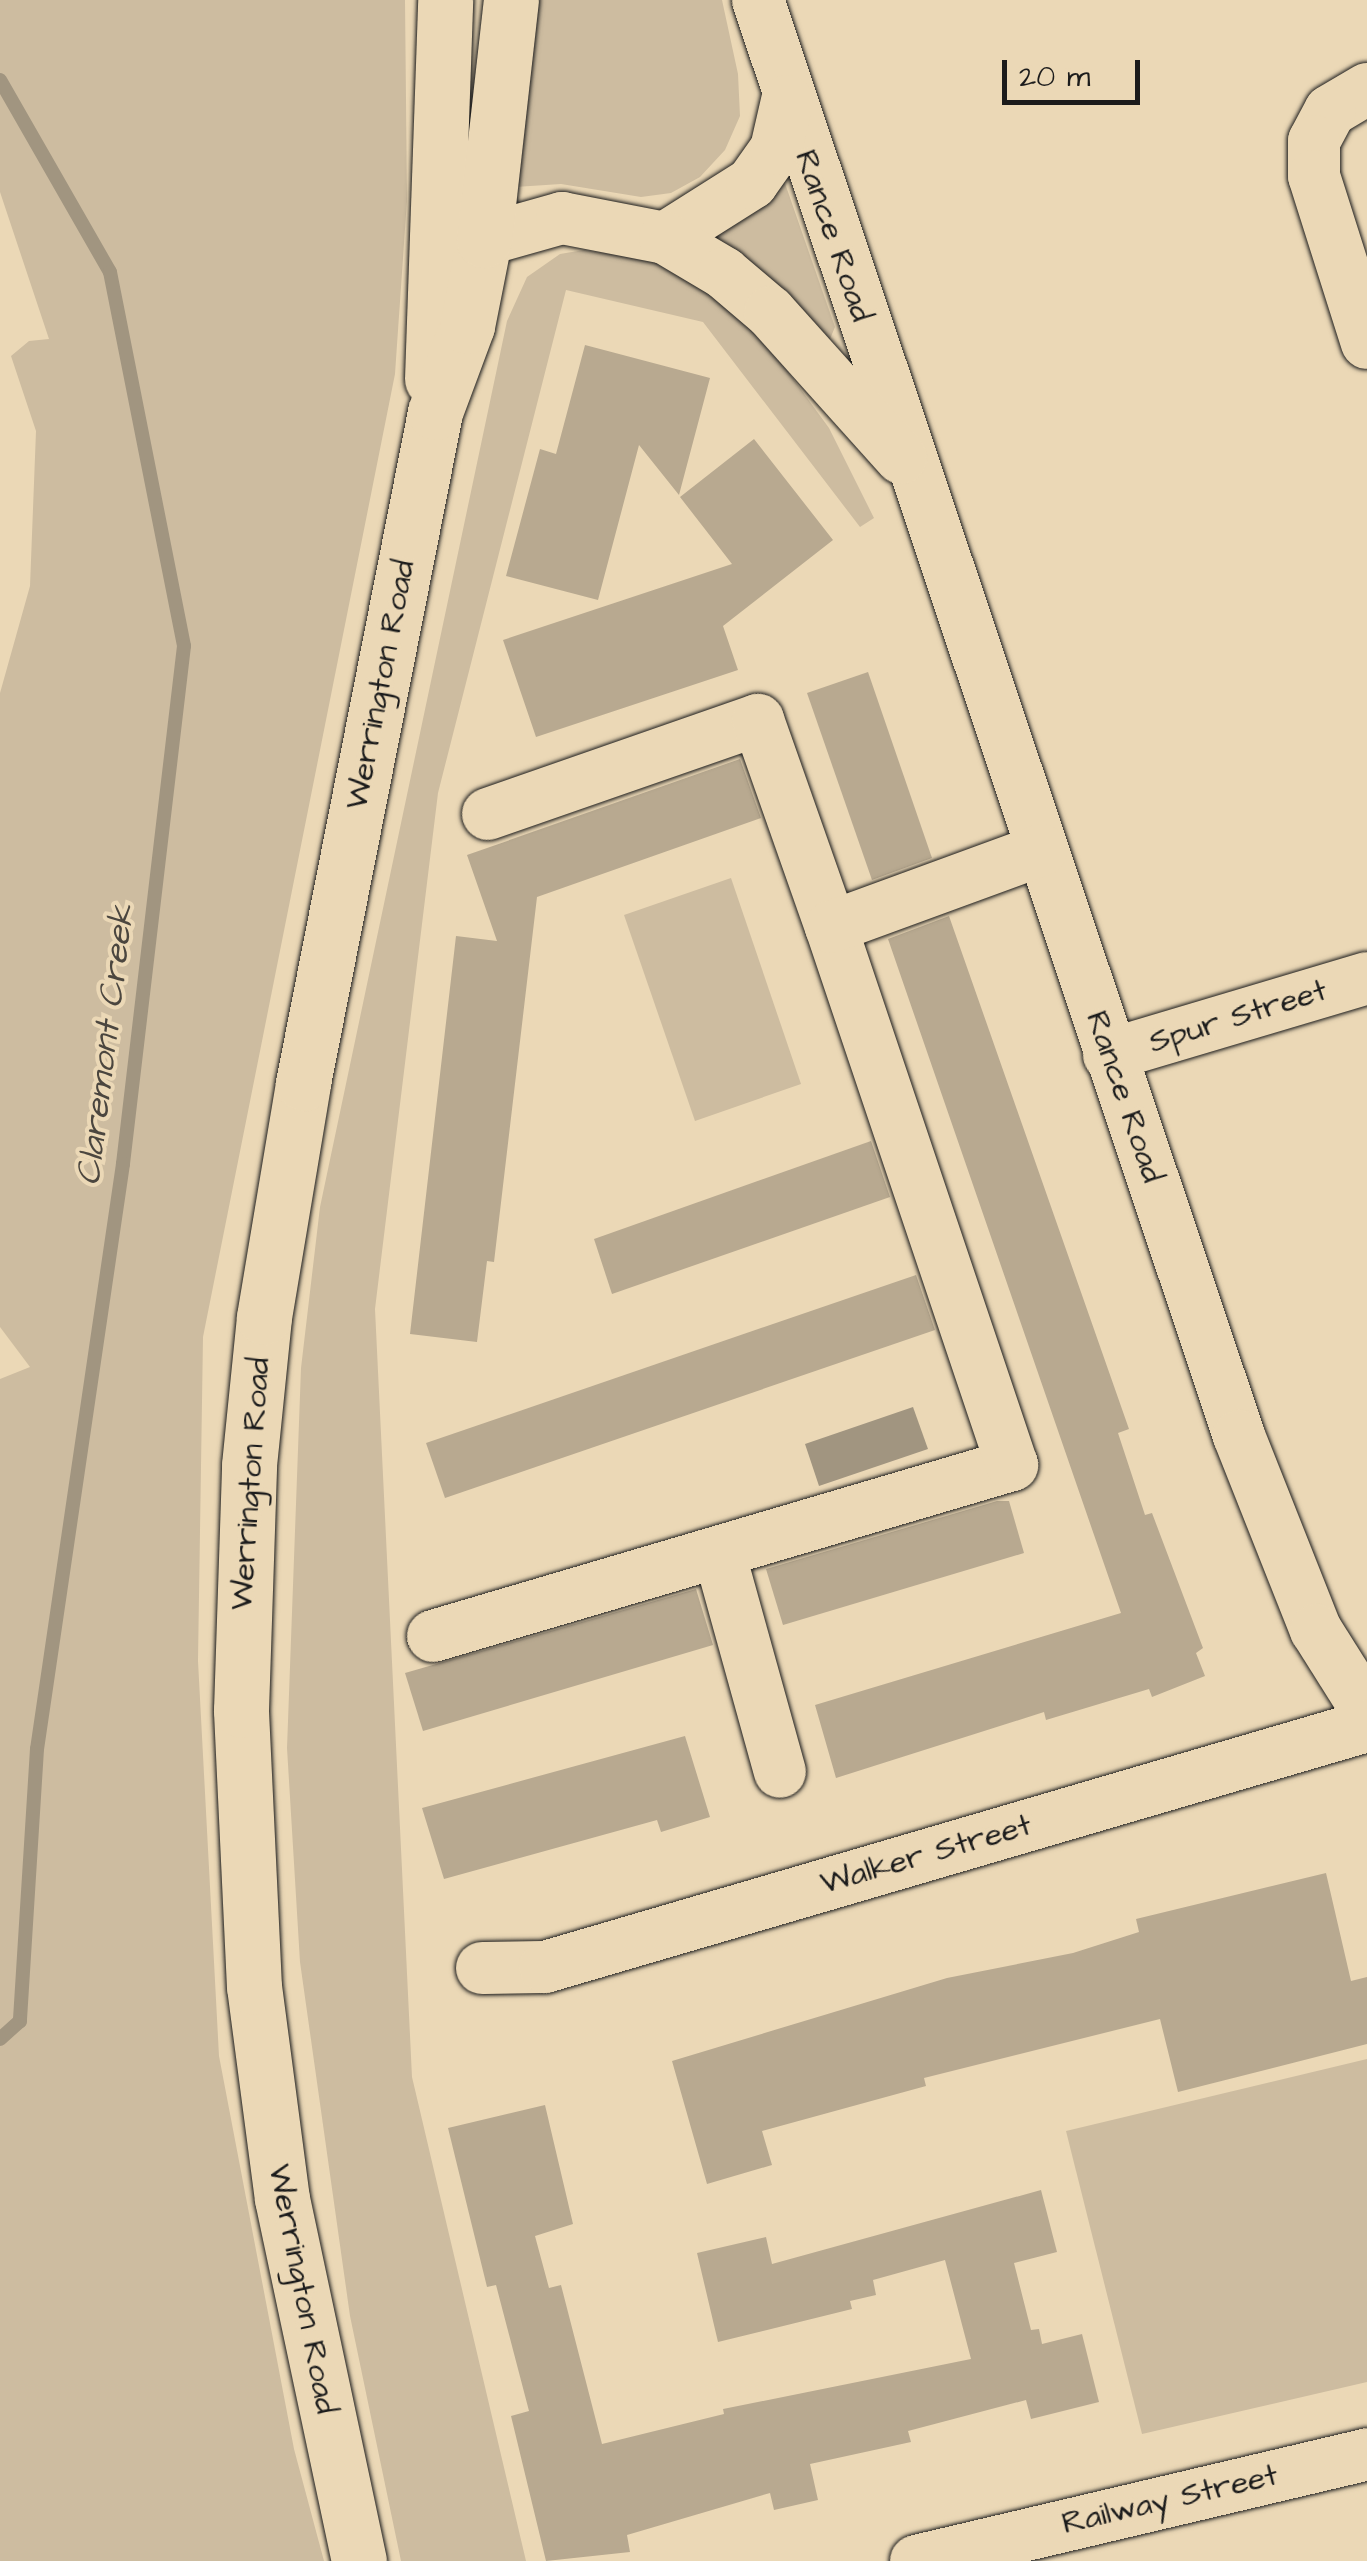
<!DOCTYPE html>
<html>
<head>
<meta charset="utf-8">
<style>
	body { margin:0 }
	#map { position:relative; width:1367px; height:2561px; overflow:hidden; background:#ebd8b6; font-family:"Architects Daughter",sans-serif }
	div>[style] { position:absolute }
	.green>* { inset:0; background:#cdbca0 }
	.water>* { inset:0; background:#a19580 }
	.stream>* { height:14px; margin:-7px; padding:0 7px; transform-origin:7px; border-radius:7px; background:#a19580 }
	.building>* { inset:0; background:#b8a990 }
	.roads { filter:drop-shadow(0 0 2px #1c1c1c) drop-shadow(0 0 2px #1c1c1c) }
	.street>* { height:52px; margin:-26px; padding:0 26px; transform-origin:26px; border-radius:26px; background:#ebd8b6 }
	.secondary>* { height:55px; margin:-27.5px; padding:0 27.5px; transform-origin:27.5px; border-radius:27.5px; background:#ebd8b6 }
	span { translate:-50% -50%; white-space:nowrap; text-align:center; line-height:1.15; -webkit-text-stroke:8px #ebd8b6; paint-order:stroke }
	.street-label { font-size:32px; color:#1c1c1c }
	.water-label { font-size:35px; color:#4b463f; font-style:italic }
	.scale { position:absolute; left:1002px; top:60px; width:138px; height:45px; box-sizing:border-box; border:5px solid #1c1c1c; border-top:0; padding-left:12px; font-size:30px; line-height:35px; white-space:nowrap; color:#1c1c1c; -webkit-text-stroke:8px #ebd8b6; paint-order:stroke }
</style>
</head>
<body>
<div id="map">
	<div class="green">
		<i style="clip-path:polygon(0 0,405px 0,407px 200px,395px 374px,203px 1337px,198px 1661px,219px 2056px,294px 2449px,324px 2561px,0 2561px,0 1379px,30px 1367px,0 1327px,0 693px,30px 586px,36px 431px,11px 356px,29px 341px,49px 339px,0 192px)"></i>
		<i style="clip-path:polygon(537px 0,722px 0,738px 74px,740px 116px,725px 150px,700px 177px,671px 193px,641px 197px,561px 184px,515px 187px)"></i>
		<i style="clip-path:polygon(780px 169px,835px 327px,830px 339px,824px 340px,713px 237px)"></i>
		<i style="clip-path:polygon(584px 250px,654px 261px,723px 302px,764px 339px,829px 428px,874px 518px,860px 527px,703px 322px,566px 290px,438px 793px,375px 1309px,412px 2077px,526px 2561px,401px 2561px,350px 2316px,300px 1962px,287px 1748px,301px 1368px,320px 1207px,507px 321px,527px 277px,560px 254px)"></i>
		<i style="clip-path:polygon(731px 878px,801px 1084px,695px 1121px,624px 915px)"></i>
		<i style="clip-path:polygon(1367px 2059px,1367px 2382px,1142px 2434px,1066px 2131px)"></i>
	</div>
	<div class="water">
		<i style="clip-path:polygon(913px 1407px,928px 1449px,819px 1486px,805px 1444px)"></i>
	</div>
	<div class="stream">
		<i style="left:0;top:80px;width:221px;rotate:60.2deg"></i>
		<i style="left:110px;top:272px;width:381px;rotate:78.8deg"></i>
		<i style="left:184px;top:646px;width:522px;rotate:96.72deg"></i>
		<i style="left:123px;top:1164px;width:591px;rotate:98.36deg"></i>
		<i style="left:37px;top:1749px;width:273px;rotate:93.6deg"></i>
		<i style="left:20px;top:2021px;width:27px;rotate:138deg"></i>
	</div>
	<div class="building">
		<i style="clip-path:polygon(585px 345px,710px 378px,679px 495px,639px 445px,598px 600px,506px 576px,540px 449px,556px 454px)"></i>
		<i style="clip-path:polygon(754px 439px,833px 540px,723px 626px,738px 670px,536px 737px,503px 640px,732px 564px,680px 497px)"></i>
		<i style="clip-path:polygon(868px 672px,932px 858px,872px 880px,807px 693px)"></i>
		<i style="clip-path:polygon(740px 759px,761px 818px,537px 897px,494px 1262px,487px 1261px,477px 1342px,410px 1334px,456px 936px,497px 941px,467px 855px)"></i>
		<i style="clip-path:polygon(949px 916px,1129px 1429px,1118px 1433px,1145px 1515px,1152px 1513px,1203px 1648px,1196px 1653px,1205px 1676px,1152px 1697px,1149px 1689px,1046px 1720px,1044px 1712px,836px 1778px,815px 1705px,1121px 1613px,888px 939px)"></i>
		<i style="clip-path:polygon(871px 1141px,890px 1197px,612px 1294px,594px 1239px)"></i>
		<i style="clip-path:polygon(916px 1275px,935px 1330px,445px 1498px,426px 1443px)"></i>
		<i style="clip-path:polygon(997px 1501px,1009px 1501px,1024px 1553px,783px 1625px,766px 1569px)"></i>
		<i style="clip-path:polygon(696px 1589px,713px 1645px,423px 1731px,405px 1673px)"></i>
		<i style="clip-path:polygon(685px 1736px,710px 1817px,661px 1832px,657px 1820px,444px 1879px,422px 1808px)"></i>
		<i style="clip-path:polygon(1326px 1873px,1351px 1981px,1367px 1977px,1367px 2044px,1178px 2092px,1160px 2019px,924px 2078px,926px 2086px,762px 2131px,772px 2165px,707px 2184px,672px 2061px,947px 1978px,1073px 1953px,1139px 1932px,1136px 1919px)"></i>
		<i style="clip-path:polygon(545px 2105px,573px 2224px,535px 2236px,549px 2288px,561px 2285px,602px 2444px,724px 2414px,723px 2409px,971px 2359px,945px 2260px,873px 2280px,876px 2295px,850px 2301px,852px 2309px,718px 2342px,697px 2253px,766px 2237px,772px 2264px,1041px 2190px,1057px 2252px,1014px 2263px,1031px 2330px,1039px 2329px,1042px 2344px,1082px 2334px,1099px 2402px,1031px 2419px,1026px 2400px,908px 2431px,911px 2442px,810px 2464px,818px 2500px,774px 2510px,770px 2493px,627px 2535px,630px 2552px,546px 2561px,511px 2416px,529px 2411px,496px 2285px,487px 2287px,448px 2128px)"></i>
	</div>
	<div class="roads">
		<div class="street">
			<i style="left:758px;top:0;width:1514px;rotate:71.48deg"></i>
			<i style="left:1239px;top:1436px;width:209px;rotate:68.4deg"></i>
			<i style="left:1316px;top:1630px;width:96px;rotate:57.8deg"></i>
			<i style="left:1367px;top:89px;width:43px;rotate:149.3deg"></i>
			<i style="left:1330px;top:111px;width:34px;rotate:118deg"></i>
			<i style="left:1314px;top:141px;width:35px;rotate:90deg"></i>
			<i style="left:1314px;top:176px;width:175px;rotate:72.4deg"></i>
			<i style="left:665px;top:238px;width:103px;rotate:-32.3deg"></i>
			<i style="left:752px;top:183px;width:42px;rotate:-54.8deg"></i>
			<i style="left:776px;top:149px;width:49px;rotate:-77.1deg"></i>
			<i style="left:484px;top:240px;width:81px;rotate:-15.8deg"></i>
			<i style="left:562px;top:218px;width:105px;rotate:11deg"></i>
			<i style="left:665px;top:238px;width:69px;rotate:30.7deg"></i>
			<i style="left:724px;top:273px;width:60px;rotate:40.3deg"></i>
			<i style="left:770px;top:312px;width:196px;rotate:48.1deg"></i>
			<i style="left:488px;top:814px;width:286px;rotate:-19.2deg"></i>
			<i style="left:758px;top:720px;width:219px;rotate:70.6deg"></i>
			<i style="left:1109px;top:1055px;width:269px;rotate:-16.6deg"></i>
			<i style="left:719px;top:1552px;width:228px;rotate:74.5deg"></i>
			<i style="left:433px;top:1636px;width:604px;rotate:-16.45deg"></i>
			<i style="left:1012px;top:1465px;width:568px;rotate:-108.59deg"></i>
			<i style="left:831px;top:927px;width:224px;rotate:-20.1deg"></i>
			<i style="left:482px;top:1968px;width:63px;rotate:-0.9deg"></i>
			<i style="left:545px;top:1967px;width:857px;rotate:-16.34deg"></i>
			<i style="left:916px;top:2561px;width:464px;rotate:-13.3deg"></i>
		</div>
		<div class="secondary">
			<i style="left:432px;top:379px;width:379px;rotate:-88deg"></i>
			<i style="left:359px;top:2561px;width:370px;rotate:-102deg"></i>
			<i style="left:282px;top:2199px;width:214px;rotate:-97.5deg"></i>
			<i style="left:254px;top:1987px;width:277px;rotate:-92.7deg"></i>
			<i style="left:241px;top:1710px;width:245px;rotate:-88.1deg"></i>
			<i style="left:249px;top:1465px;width:149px;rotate:-84.2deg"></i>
			<i style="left:264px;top:1317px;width:237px;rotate:-80.5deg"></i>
			<i style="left:303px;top:1083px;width:684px;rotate:-78.87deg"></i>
			<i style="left:435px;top:412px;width:92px;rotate:-69.6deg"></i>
			<i style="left:467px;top:326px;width:88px;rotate:-78.8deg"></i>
			<i style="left:484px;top:240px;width:242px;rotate:-83.6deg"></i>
		</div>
	</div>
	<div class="street-label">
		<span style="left:833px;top:236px;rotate:71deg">Rance Road</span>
		<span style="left:381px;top:685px;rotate:-79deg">Werrington Road</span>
		<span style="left:1238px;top:1017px;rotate:-17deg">Spur Street</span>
		<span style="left:1124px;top:1097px;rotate:71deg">Rance Road</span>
		<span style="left:251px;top:1484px;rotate:-86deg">Werrington Road</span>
		<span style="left:926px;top:1855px;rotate:-16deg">Walker Street</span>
		<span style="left:302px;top:2289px;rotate:79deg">Werrington Road</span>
		<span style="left:1170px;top:2500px;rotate:-13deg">Railway Street</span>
	</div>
	<div class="water-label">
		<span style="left:106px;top:1045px;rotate:-83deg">Claremont Creek</span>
	</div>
	<div class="scale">20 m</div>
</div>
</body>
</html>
